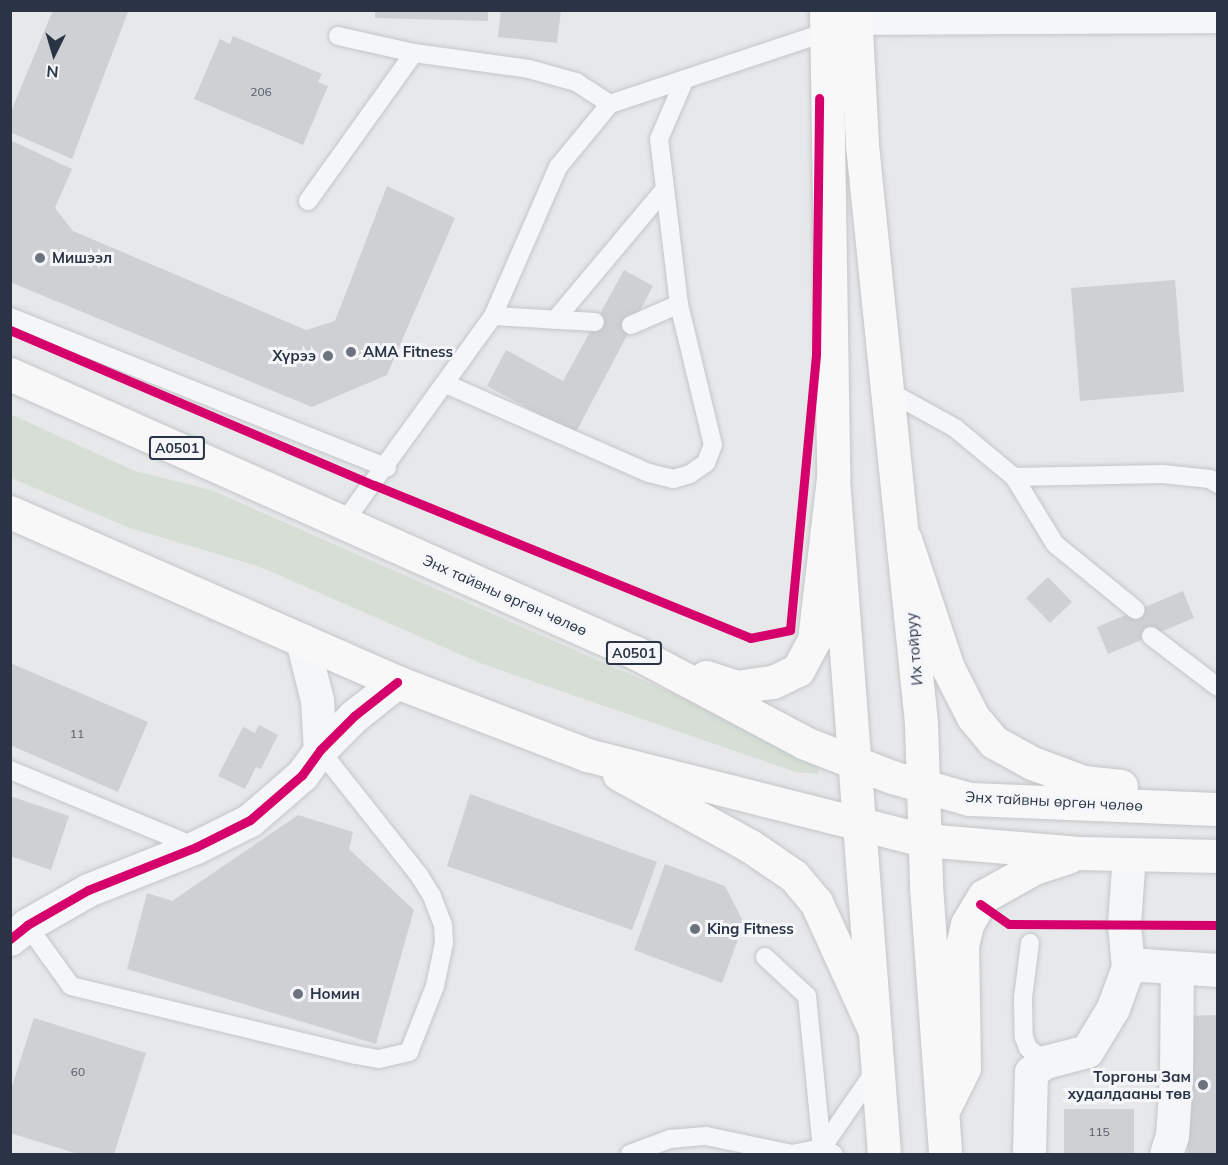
<!DOCTYPE html>
<html>
<head>
<meta charset="utf-8">
<style>
	body { margin:0 }
	#map { position:relative; width:1228px; height:1165px; overflow:hidden; background:#e6e8ea; font-family:Mulish,sans-serif }
	div>[style] { position:absolute }
	.green>* { inset:0; background:#d6ded6 }
	.building>* { inset:0; background:#ced0d3 }
	.roads { filter:drop-shadow(0 0 2px #c4c6c8) drop-shadow(0 0 2px #c4c6c8) }
	.lane>* { height:18px; margin:-9px; padding:0 9px; transform-origin:9px; border-radius:9px; background:#f5f6f7 }
	.street>* { height:33px; margin:-16.5px; padding:0 16.5px; transform-origin:16.5px; border-radius:16.5px; background:#f5f6f7 }
	.primary>* { height:33px; margin:-16.5px; padding:0 16.5px; transform-origin:16.5px; border-radius:16.5px; background:#f8f8f8 }
	.highway>* { height:33px; margin:-16.5px; padding:0 16.5px; transform-origin:16.5px; border-radius:16.5px; background:#f8f8f8 }
	.cycleway>* { height:9px; margin:-4.5px; padding:0 4.5px; transform-origin:4.5px; border-radius:4.5px; background:#d6006c }
	.dots>* { width:16px; height:16px; translate:-50% -50%; box-sizing:border-box; border:3px solid #f4f6f9; border-radius:50% }
	span { translate:-50% -50%; white-space:nowrap; text-align:center; line-height:1.15; -webkit-text-stroke:6px #f4f6f9; paint-order:stroke }
	.number-label { font-size:12px; color:#545c69 }
	.number-label span { -webkit-text-stroke-width:0 }
	.shield-label span { padding:2px 4px; background:#f4f6f9; border:2px solid; border-radius:4px; -webkit-text-stroke-width:0 }
	.shield-label { font-size:14px; color:#2b3445; font-weight:700 }
	.poi-label { font-size:15px; color:#2b3445; font-weight:700 }
	.left { translate:0 -50%; text-align:left }
	.right { translate:-100% -50%; text-align:right }
	.street-label { font-size:15px; color:#2b3445 }
	.frame { position:absolute; inset:0; border:12px solid #2b3445; pointer-events:none }
	.north { position:absolute; left:24px; top:24px; width:60px; height:60px; -webkit-text-stroke:4px #f4f6f9; paint-order:stroke; rotate:185deg; font-size:16px; font-weight:700; line-height:24px; text-align:center; color:#2b3445 }
	.north::after { content:''; display:block; margin:auto; width:21px; height:27px; background:#2b3445; clip-path:polygon(50% 0,100% 100%,50% 72%,0 100%) }
</style>
</head>
<body>
<div id="map">
	<div class="green">
		<i style="clip-path:polygon(10px 414px,135px 471px,211px 490px,695px 703px,785px 745px,819px 769px,818px 774px,796px 772px,480px 663px,258px 566px,130px 528px,11px 478px)"></i>
	</div>
	<div class="building">
		<i style="clip-path:polygon(53px 10px,128px 12px,72px 159px,10px 132px,10px 114px)"></i>
		<i style="clip-path:polygon(375px 10px,488px 10px,488px 21px,375px 18px)"></i>
		<i style="clip-path:polygon(501px 10px,561px 10px,557px 43px,498px 37px)"></i>
		<i style="clip-path:polygon(233px 36px,322px 74px,318px 82px,328px 86px,303px 145px,194px 99px,220px 39px,230px 44px)"></i>
		<i style="clip-path:polygon(10px 140px,72px 169px,55px 208px,73px 231px,306px 330px,335px 321px,387px 186px,455px 218px,387px 375px,312px 407px,10px 282px)"></i>
		<i style="clip-path:polygon(624px 270px,653px 286px,575px 434px,487px 386px,506px 350px,563px 381px)"></i>
		<i style="clip-path:polygon(1175px 280px,1184px 392px,1080px 401px,1071px 288px)"></i>
		<i style="clip-path:polygon(1048px 577px,1072px 602px,1050px 623px,1026px 598px)"></i>
		<i style="clip-path:polygon(1183px 591px,1194px 618px,1108px 654px,1097px 627px)"></i>
		<i style="clip-path:polygon(10px 663px,148px 722px,118px 792px,10px 745px)"></i>
		<i style="clip-path:polygon(259px 725px,278px 735px,261px 769px,256px 767px,245px 789px,218px 776px,243px 727px,255px 733px)"></i>
		<i style="clip-path:polygon(470px 794px,657px 862px,632px 930px,447px 866px)"></i>
		<i style="clip-path:polygon(10px 796px,69px 816px,51px 870px,10px 856px)"></i>
		<i style="clip-path:polygon(298px 815px,353px 832px,349px 849px,414px 910px,376px 1044px,127px 969px,147px 893px,172px 901px)"></i>
		<i style="clip-path:polygon(665px 864px,725px 886px,744px 923px,722px 983px,634px 950px)"></i>
		<i style="clip-path:polygon(1218px 1015px,1218px 1154px,1188px 1154px,1187px 1016px)"></i>
		<i style="clip-path:polygon(34px 1018px,146px 1053px,114px 1154px,78px 1154px,10px 1133px,10px 1092px)"></i>
		<i style="clip-path:polygon(1064px 1109px,1134px 1109px,1134px 1154px,1064px 1154px)"></i>
	</div>
	<div class="roads">
		<div class="lane">
			<i style="left:338px;top:36px;width:78px;rotate:12.6deg"></i>
			<i style="left:308px;top:201px;width:182px;rotate:-54.4deg"></i>
			<i style="left:414px;top:53px;width:116px;rotate:7.9deg"></i>
			<i style="left:529px;top:69px;width:49px;rotate:15.5deg"></i>
			<i style="left:576px;top:82px;width:40px;rotate:32.9deg"></i>
			<i style="left:493px;top:316px;width:102px;rotate:3.4deg"></i>
			<i style="left:10px;top:317px;width:406px;rotate:21.8deg"></i>
			<i style="left:555px;top:320px;width:170px;rotate:-50deg"></i>
			<i style="left:631px;top:325px;width:52px;rotate:-23.6deg"></i>
			<i style="left:679px;top:304px;width:166px;rotate:-96.9deg"></i>
			<i style="left:659px;top:139px;width:63px;rotate:-66.7deg"></i>
			<i style="left:446px;top:384px;width:222px;rotate:23.7deg"></i>
			<i style="left:649px;top:473px;width:25px;rotate:14deg"></i>
			<i style="left:673px;top:479px;width:18px;rotate:-16deg"></i>
			<i style="left:690px;top:474px;width:19px;rotate:-35deg"></i>
			<i style="left:706px;top:463px;width:19px;rotate:-69deg"></i>
			<i style="left:713px;top:445px;width:145px;rotate:-103.6deg"></i>
			<i style="left:888px;top:391px;width:77px;rotate:28.9deg"></i>
			<i style="left:955px;top:428px;width:77px;rotate:39.7deg"></i>
			<i style="left:1014px;top:477px;width:79px;rotate:58.5deg"></i>
			<i style="left:1055px;top:544px;width:104px;rotate:39.2deg"></i>
			<i style="left:1014px;top:477px;width:149px;rotate:-1.2deg"></i>
			<i style="left:1163px;top:474px;width:47px;rotate:6.1deg"></i>
			<i style="left:1210px;top:479px;width:9px;rotate:32deg"></i>
			<i style="left:344px;top:522px;width:254px;rotate:-54.1deg"></i>
			<i style="left:493px;top:316px;width:163px;rotate:-66.4deg"></i>
			<i style="left:558px;top:167px;width:82px;rotate:-50.5deg"></i>
			<i style="left:610px;top:104px;width:229px;rotate:-18.4deg"></i>
			<i style="left:1151px;top:636px;width:84px;rotate:37.3deg"></i>
			<i style="left:10px;top:770px;width:201px;rotate:22.5deg"></i>
			<i style="left:27px;top:925px;width:75px;rotate:54.2deg"></i>
			<i style="left:71px;top:986px;width:293px;rotate:13.6deg"></i>
			<i style="left:356px;top:1055px;width:23px;rotate:10deg"></i>
			<i style="left:379px;top:1059px;width:31px;rotate:-13deg"></i>
			<i style="left:409px;top:1052px;width:71px;rotate:-68.5deg"></i>
			<i style="left:435px;top:986px;width:44px;rotate:-78.2deg"></i>
			<i style="left:444px;top:943px;width:18px;rotate:-93deg"></i>
			<i style="left:443px;top:925px;width:31px;rotate:-111deg"></i>
			<i style="left:432px;top:896px;width:25px;rotate:-122deg"></i>
			<i style="left:419px;top:875px;width:159px;rotate:-128.4deg"></i>
			<i style="left:1030px;top:943px;width:55px;rotate:97.3deg"></i>
			<i style="left:1023px;top:998px;width:39px;rotate:89deg"></i>
			<i style="left:1024px;top:1037px;width:12px;rotate:70deg"></i>
			<i style="left:1028px;top:1048px;width:22px;rotate:39deg"></i>
			<i style="left:765px;top:957px;width:57px;rotate:42.9deg"></i>
			<i style="left:807px;top:996px;width:153px;rotate:84.4deg"></i>
			<i style="left:822px;top:1148px;width:93px;rotate:-55.5deg"></i>
			<i style="left:630px;top:1154px;width:43px;rotate:-20.6deg"></i>
			<i style="left:670px;top:1139px;width:36px;rotate:-5deg"></i>
			<i style="left:706px;top:1136px;width:88px;rotate:11.8deg"></i>
			<i style="left:792px;top:1154px;width:31px;rotate:-11deg"></i>
			<i style="left:822px;top:1148px;width:13px;rotate:27deg"></i>
		</div>
		<div class="street">
			<i style="left:855px;top:18px;width:363px;rotate:-0.3deg"></i>
			<i style="left:302px;top:640px;width:62px;rotate:76deg"></i>
			<i style="left:317px;top:700px;width:50px;rotate:86.6deg"></i>
			<i style="left:10px;top:939px;width:22px;rotate:-39deg"></i>
			<i style="left:27px;top:925px;width:70px;rotate:-29.8deg"></i>
			<i style="left:88px;top:890px;width:116px;rotate:-21.7deg"></i>
			<i style="left:196px;top:847px;width:60px;rotate:-26.6deg"></i>
			<i style="left:250px;top:820px;width:69px;rotate:-40.9deg"></i>
			<i style="left:302px;top:775px;width:31px;rotate:-54deg"></i>
			<i style="left:320px;top:750px;width:48px;rotate:-45deg"></i>
			<i style="left:354px;top:716px;width:55px;rotate:-38.3deg"></i>
			<i style="left:1128px;top:967px;width:15px;rotate:-8deg"></i>
			<i style="left:1143px;top:965px;width:75px;rotate:3.8deg"></i>
			<i style="left:1029px;top:1154px;width:82px;rotate:-88.6deg"></i>
			<i style="left:1031px;top:1072px;width:17px;rotate:-36deg"></i>
			<i style="left:1045px;top:1062px;width:43px;rotate:-14.7deg"></i>
			<i style="left:1087px;top:1051px;width:50px;rotate:-58.8deg"></i>
			<i style="left:1113px;top:1008px;width:44px;rotate:-69.9deg"></i>
			<i style="left:1128px;top:967px;width:43px;rotate:-95.3deg"></i>
			<i style="left:1124px;top:924px;width:69px;rotate:-85.9deg"></i>
			<i style="left:1166px;top:1154px;width:19px;rotate:-72deg"></i>
			<i style="left:1172px;top:1136px;width:59px;rotate:-86.1deg"></i>
			<i style="left:1176px;top:1077px;width:107px;rotate:-89.5deg"></i>
		</div>
		<div class="primary">
			<i style="left:826px;top:10px;width:469px;rotate:89.1deg"></i>
			<i style="left:833px;top:479px;width:677px;rotate:85.68deg"></i>
			<i style="left:855px;top:10px;width:135px;rotate:87deg"></i>
			<i style="left:862px;top:145px;width:581px;rotate:84.17deg"></i>
			<i style="left:921px;top:723px;width:163px;rotate:88.2deg"></i>
			<i style="left:926px;top:886px;width:269px;rotate:85.9deg"></i>
		</div>
		<div class="highway">
			<i style="left:10px;top:374px;width:685px;rotate:24.02deg"></i>
			<i style="left:636px;top:653px;width:191px;rotate:28deg"></i>
			<i style="left:805px;top:743px;width:93px;rotate:21.3deg"></i>
			<i style="left:892px;top:777px;width:80px;rotate:15.9deg"></i>
			<i style="left:969px;top:799px;width:249px;rotate:2.3deg"></i>
			<i style="left:10px;top:512px;width:423px;rotate:23.7deg"></i>
			<i style="left:397px;top:682px;width:204px;rotate:21deg"></i>
			<i style="left:587px;top:755px;width:348px;rotate:14.2deg"></i>
			<i style="left:924px;top:840px;width:155px;rotate:4.8deg"></i>
			<i style="left:1078px;top:853px;width:140px;rotate:1.2deg"></i>
			<i style="left:905px;top:539px;width:136px;rotate:71.6deg"></i>
			<i style="left:948px;top:668px;width:55px;rotate:63deg"></i>
			<i style="left:973px;top:717px;width:33px;rotate:50deg"></i>
			<i style="left:994px;top:742px;width:43px;rotate:28.9deg"></i>
			<i style="left:1032px;top:763px;width:54px;rotate:20.4deg"></i>
			<i style="left:1083px;top:782px;width:38px;rotate:6deg"></i>
			<i style="left:706px;top:677px;width:32px;rotate:18deg"></i>
			<i style="left:736px;top:687px;width:37px;rotate:-8deg"></i>
			<i style="left:773px;top:682px;width:28px;rotate:-26deg"></i>
			<i style="left:798px;top:670px;width:34px;rotate:-62deg"></i>
			<i style="left:814px;top:640px;width:162px;rotate:-83.3deg"></i>
			<i style="left:619px;top:774px;width:149px;rotate:28.8deg"></i>
			<i style="left:750px;top:846px;width:53px;rotate:34.3deg"></i>
			<i style="left:794px;top:876px;width:34px;rotate:50deg"></i>
			<i style="left:816px;top:902px;width:135px;rotate:65.5deg"></i>
			<i style="left:942px;top:1112px;width:49px;rotate:-63.4deg"></i>
			<i style="left:964px;top:1068px;width:122px;rotate:-90.9deg"></i>
			<i style="left:962px;top:946px;width:23px;rotate:-77deg"></i>
			<i style="left:967px;top:924px;width:33px;rotate:-59deg"></i>
			<i style="left:984px;top:896px;width:57px;rotate:-29.2deg"></i>
			<i style="left:1034px;top:868px;width:36px;rotate:-18deg"></i>
		</div>
	</div>
	<div class="cycleway">
		<i style="left:10px;top:330px;width:396px;rotate:23.1deg"></i>
		<i style="left:374px;top:485px;width:406px;rotate:22.1deg"></i>
		<i style="left:750px;top:638px;width:41px;rotate:-11.3deg"></i>
		<i style="left:790px;top:630px;width:276px;rotate:-84.6deg"></i>
		<i style="left:816px;top:355px;width:257px;rotate:-89.3deg"></i>
		<i style="left:980px;top:904px;width:35px;rotate:35deg"></i>
		<i style="left:1009px;top:924px;width:209px;rotate:0.3deg"></i>
		<i style="left:10px;top:939px;width:22px;rotate:-39deg"></i>
		<i style="left:27px;top:925px;width:70px;rotate:-29.8deg"></i>
		<i style="left:88px;top:890px;width:116px;rotate:-21.7deg"></i>
		<i style="left:196px;top:847px;width:60px;rotate:-26.6deg"></i>
		<i style="left:250px;top:820px;width:69px;rotate:-40.9deg"></i>
		<i style="left:302px;top:775px;width:31px;rotate:-54deg"></i>
		<i style="left:320px;top:750px;width:48px;rotate:-45deg"></i>
		<i style="left:354px;top:716px;width:55px;rotate:-38.3deg"></i>
	</div>
	<div class="dots">
		<i style="left:40px;top:258px;background:#6c737f"></i>
		<i style="left:351px;top:352px;background:#6c737f"></i>
		<i style="left:328px;top:356px;background:#6c737f"></i>
		<i style="left:695px;top:929px;background:#6c737f"></i>
		<i style="left:298px;top:994px;background:#6c737f"></i>
		<i style="left:1203px;top:1085px;background:#6c737f"></i>
	</div>
	<div class="number-label">
		<span style="left:261px;top:92px">206</span>
		<span style="left:77px;top:734px">11</span>
		<span style="left:78px;top:1072px">60</span>
		<span style="left:1099px;top:1132px">115</span>
	</div>
	<div class="shield-label">
		<span style="left:177px;top:448px">A0501</span>
		<span style="left:634px;top:653px">A0501</span>
	</div>
	<div class="poi-label">
		<span class="left" style="left:52px;top:258px">Мишээл</span>
		<span class="left" style="left:363px;top:352px">AMA Fitness</span>
		<span class="right" style="left:316px;top:356px">Хүрээ</span>
		<span class="left" style="left:707px;top:929px">King Fitness</span>
		<span class="left" style="left:310px;top:994px">Номин</span>
		<span class="right" style="left:1191px;top:1085px">Торгоны Зам<br>худалдааны төв</span>
	</div>
	<div class="street-label">
		<span style="left:505px;top:595px;rotate:24deg">Энх тайвны өргөн чөлөө</span>
		<span style="left:914px;top:649px;rotate:-95deg">Их тойруу</span>
		<span style="left:1054px;top:801px;rotate:3deg">Энх тайвны өргөн чөлөө</span>
	</div>
	<div class="frame"></div>
	<div class="north">N</div>
</div>
</body>
</html>
